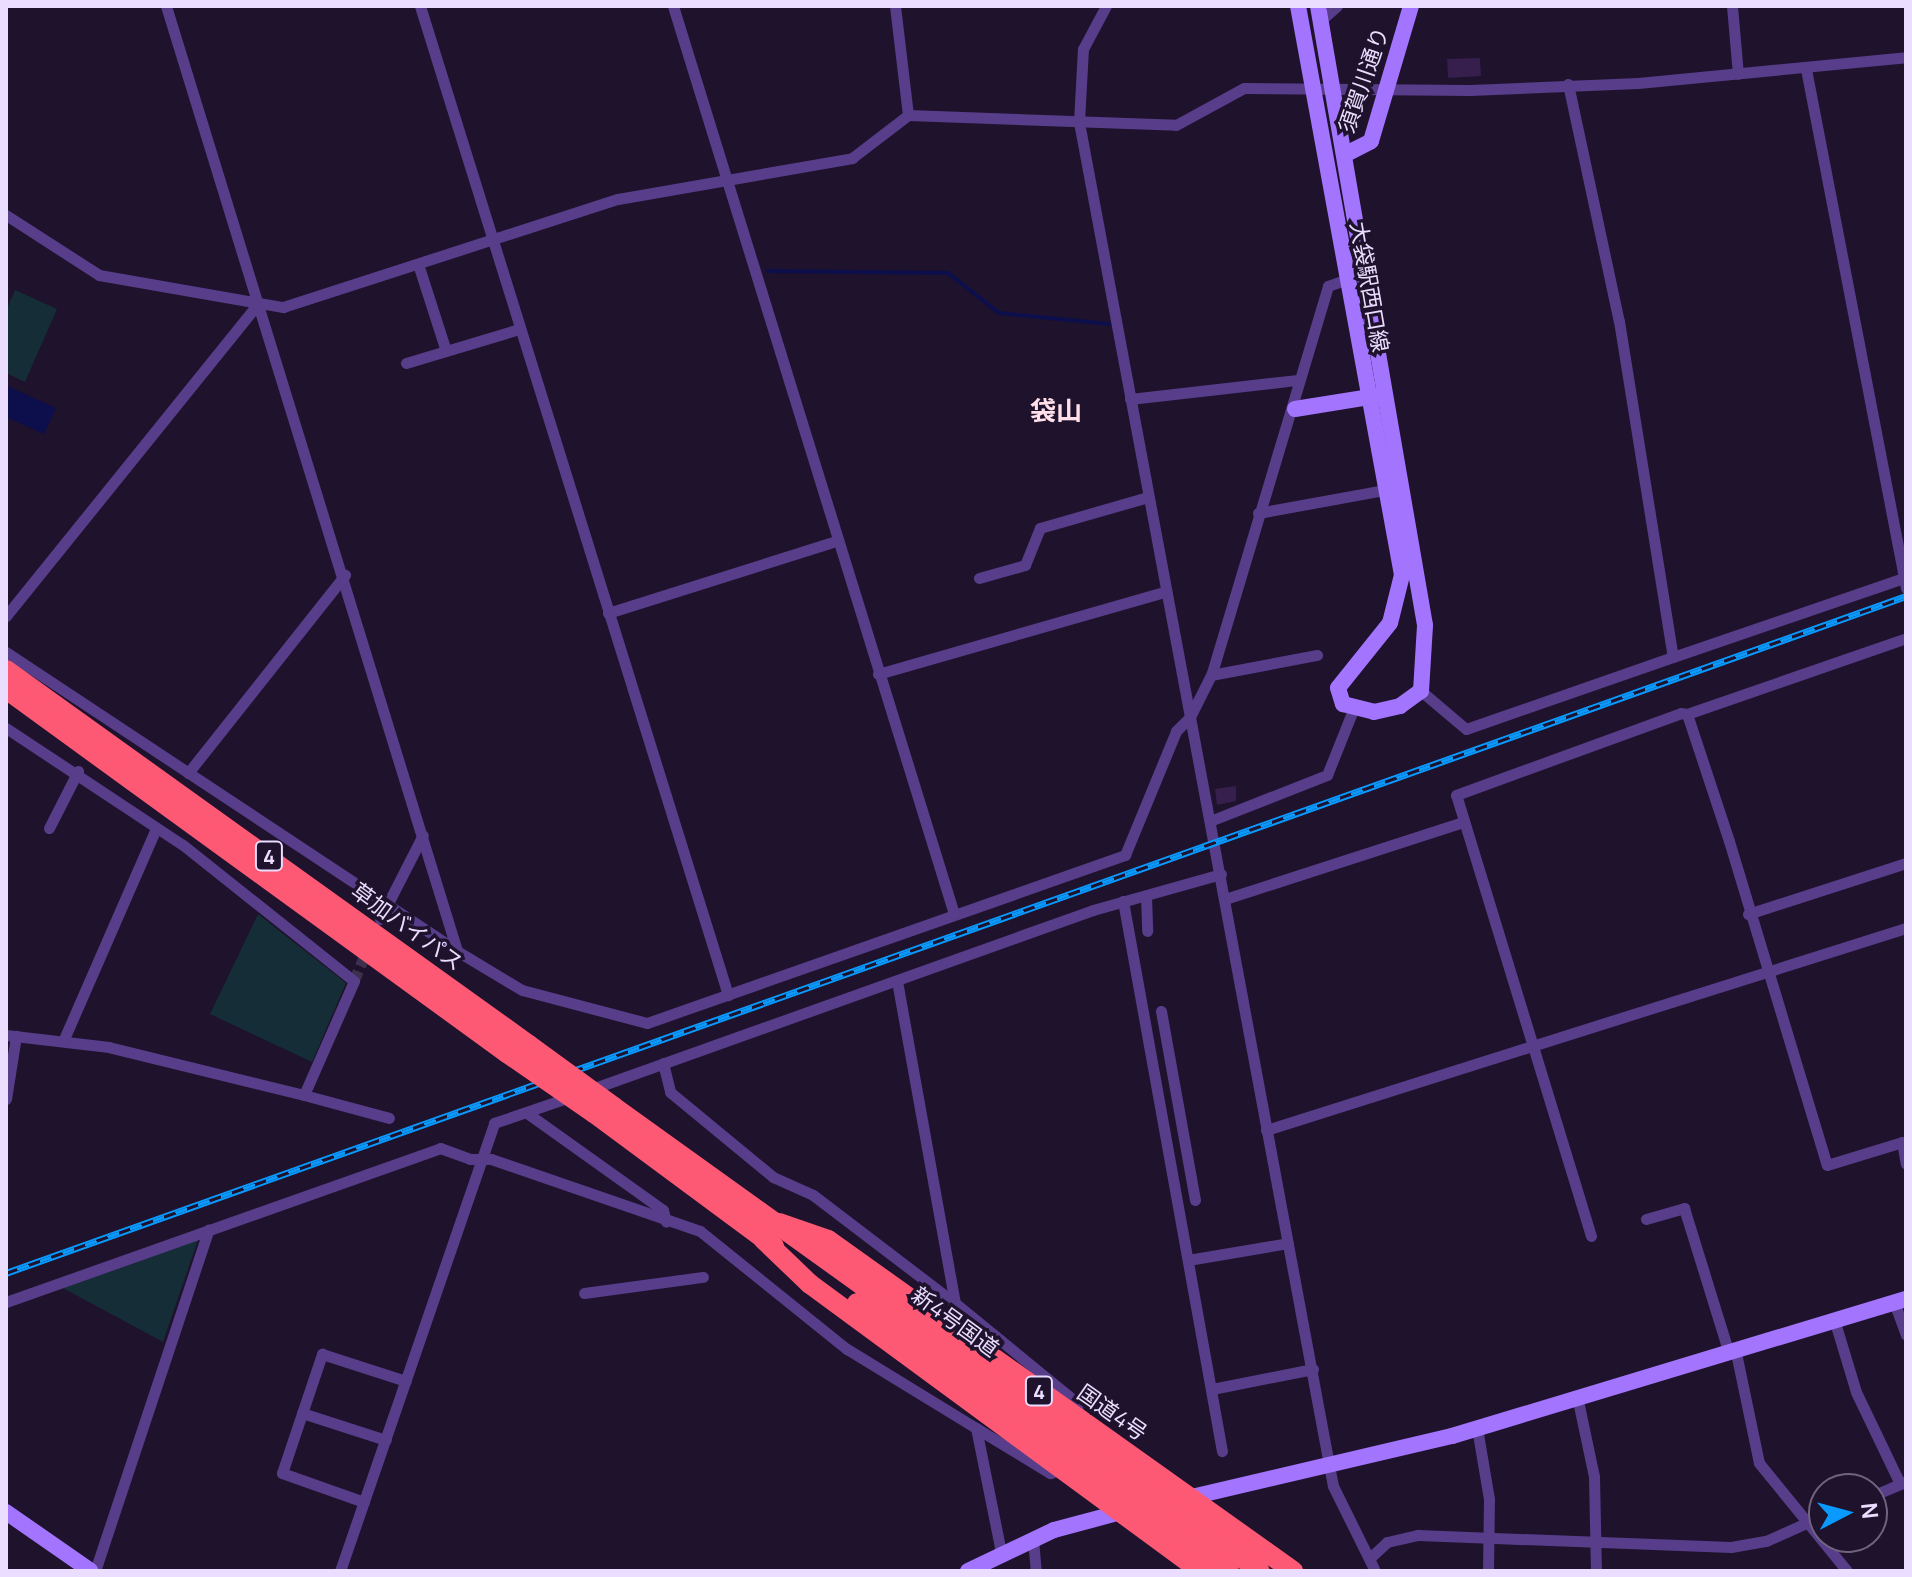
<!DOCTYPE html>
<html>
<head>
<meta charset="utf-8">
<style>
	body { margin:0 }
	#map { position:relative; width:1912px; height:1577px; overflow:hidden; background:#1e122c; font-family:Manrope,"Noto Sans JP",sans-serif }
	div>[style] { position:absolute }
	.green>* { inset:0; background:#152d36 }
	.water>* { inset:0; background:#0c0f4b }
	.stream>* { height:4px; margin:-2px; padding:0 2px; transform-origin:2px; border-radius:2px; background:#0c0f4b }
	.building>* { inset:0; background:#361e4d }
	.street-tunnel>* { height:11px; margin-top:-5.5px; transform-origin:0; background:repeating-linear-gradient(90deg,#3d304c 0 11px,transparent 0 16.5px) }
	.street>* { height:11px; margin:-5.5px; padding:0 5.5px; transform-origin:5.5px; border-radius:5.5px; background:#583d8a }
	.secondary>* { height:16px; margin:-8px; padding:0 8px; transform-origin:8px; border-radius:8px; background:#a374fe }
	.highway>* { height:20px; margin:-10px; padding:0 10px; transform-origin:10px; border-radius:10px; background:#fe5974 }
	.rail>* { height:7px; margin-top:-3.5px; transform-origin:0; background:repeating-linear-gradient(90deg,#1e122c 0 12px,#0a99fd 0 24px); box-sizing:border-box; border-block:2px solid #0a99fd }
	.highway-bridge>* { height:20px; margin:-10px; padding:0 10px; transform-origin:10px; border-radius:10px; background:#fe5974 }
	span { translate:-50% -50%; white-space:nowrap; text-align:center; line-height:1.15; -webkit-text-stroke:7px #1e122c; paint-order:stroke }
	.shield-label span { padding:2px 6px; background:#1e122c; border:2px solid; border-radius:6px; -webkit-text-stroke-width:0 }
	.shield-label { font-size:20px; color:#ebddff; font-weight:700 }
	.street-label { font-size:22px; color:#ebddff }
	.quarter-label { font-size:26px; color:#ffdfe9; font-weight:700 }
	.frame { position:absolute; inset:0; border:8px solid #ebddff; pointer-events:none }
	.north { position:absolute; left:1808px; top:1473px; width:80px; height:80px; box-sizing:border-box; background:#1e122c; border:2px solid #706380; border-radius:50%; rotate:84deg; font-size:22px; font-weight:700; line-height:32px; text-align:center; color:#ebddff }
	.north::after { content:''; display:block; margin:auto; width:28px; height:36px; background:#0a99fd; clip-path:polygon(50% 0,100% 100%,50% 72%,0 100%) }
</style>
</head>
<body>
<div id="map">
	<div class="green">
		<i style="clip-path:polygon(15px 290px,57px 309px,25px 382px,6px 373px,6px 311px)"></i>
		<i style="clip-path:polygon(258px 914px,346px 983px,312px 1062px,210px 1014px)"></i>
		<i style="clip-path:polygon(199px 1237px,163px 1342px,61px 1287px)"></i>
	</div>
	<div class="water">
		<i style="clip-path:polygon(7px 386px,56px 408px,44px 434px,6px 417px)"></i>
	</div>
	<div class="stream">
		<i style="left:768px;top:271px;width:180px;rotate:0.6deg"></i>
		<i style="left:948px;top:273px;width:65px;rotate:38.1deg"></i>
		<i style="left:999px;top:313px;width:111px;rotate:5.7deg"></i>
	</div>
	<div class="building">
		<i style="clip-path:polygon(1480px 58px,1481px 76px,1448px 78px,1447px 59px)"></i>
		<i style="clip-path:polygon(1236px 786px,1236px 801px,1217px 805px,1215px 789px)"></i>
	</div>
	<div class="street-tunnel">
		<i style="left:354px;top:981px;width:36px;rotate:-67deg"></i>
	</div>
	<div class="street">
		<i style="left:166px;top:6px;width:989px;rotate:72.88deg"></i>
		<i style="left:457px;top:951px;width:76px;rotate:31deg"></i>
		<i style="left:522px;top:990px;width:129px;rotate:14.8deg"></i>
		<i style="left:647px;top:1023px;width:507px;rotate:-19.36deg"></i>
		<i style="left:1125px;top:855px;width:134px;rotate:-67.6deg"></i>
		<i style="left:1176px;top:731px;width:20px;rotate:-45deg"></i>
		<i style="left:1190px;top:717px;width:605px;rotate:-100.57deg"></i>
		<i style="left:1079px;top:122px;width:73px;rotate:-86.9deg"></i>
		<i style="left:1083px;top:49px;width:49px;rotate:-61.9deg"></i>
		<i style="left:420px;top:6px;width:1036px;rotate:72.7deg"></i>
		<i style="left:673px;top:6px;width:950px;rotate:72.8deg"></i>
		<i style="left:895px;top:6px;width:110px;rotate:83.2deg"></i>
		<i style="left:1732px;top:6px;width:68px;rotate:85deg"></i>
		<i style="left:1321px;top:20px;width:21px;rotate:-41deg"></i>
		<i style="left:1806px;top:69px;width:529px;rotate:79.09deg"></i>
		<i style="left:1568px;top:84px;width:242px;rotate:77.9deg"></i>
		<i style="left:1619px;top:321px;width:340px;rotate:80.9deg"></i>
		<i style="left:1673px;top:657px;width:246px;rotate:-18.9deg"></i>
		<i style="left:6px;top:215px;width:111px;rotate:32.8deg"></i>
		<i style="left:99px;top:275px;width:187px;rotate:9.9deg"></i>
		<i style="left:283px;top:307px;width:352px;rotate:-17.9deg"></i>
		<i style="left:618px;top:199px;width:238px;rotate:-9.9deg"></i>
		<i style="left:852px;top:158px;width:71px;rotate:-37.5deg"></i>
		<i style="left:908px;top:115px;width:268px;rotate:2.1deg"></i>
		<i style="left:1176px;top:125px;width:77px;rotate:-28.6deg"></i>
		<i style="left:1244px;top:88px;width:226px;rotate:0.5deg"></i>
		<i style="left:1470px;top:90px;width:168px;rotate:-2.4deg"></i>
		<i style="left:1638px;top:83px;width:269px;rotate:-5.5deg"></i>
		<i style="left:419px;top:267px;width:88px;rotate:72.2deg"></i>
		<i style="left:1345px;top:280px;width:18px;rotate:161deg"></i>
		<i style="left:1328px;top:286px;width:406px;rotate:106.7deg"></i>
		<i style="left:1211px;top:675px;width:47px;rotate:116.6deg"></i>
		<i style="left:1190px;top:717px;width:782px;rotate:79.47deg"></i>
		<i style="left:1333px;top:1486px;width:95px;rotate:63.7deg"></i>
		<i style="left:406px;top:363px;width:118px;rotate:-16.7deg"></i>
		<i style="left:1130px;top:399px;width:169px;rotate:-6.5deg"></i>
		<i style="left:1258px;top:513px;width:129px;rotate:-10.3deg"></i>
		<i style="left:979px;top:578px;width:48px;rotate:-15.8deg"></i>
		<i style="left:1025px;top:565px;width:40px;rotate:-68deg"></i>
		<i style="left:1040px;top:528px;width:112px;rotate:-16deg"></i>
		<i style="left:608px;top:613px;width:240px;rotate:-17.5deg"></i>
		<i style="left:6px;top:616px;width:398px;rotate:-51.1deg"></i>
		<i style="left:6px;top:652px;width:540px;rotate:33.51deg"></i>
		<i style="left:878px;top:674px;width:298px;rotate:-16deg"></i>
		<i style="left:1211px;top:675px;width:108px;rotate:-10.7deg"></i>
		<i style="left:1421px;top:691px;width:59px;rotate:40.2deg"></i>
		<i style="left:1466px;top:729px;width:219px;rotate:-19.2deg"></i>
		<i style="left:1687px;top:714px;width:232px;rotate:-19.1deg"></i>
		<i style="left:6px;top:728px;width:212px;rotate:33.5deg"></i>
		<i style="left:183px;top:845px;width:218px;rotate:38.5deg"></i>
		<i style="left:354px;top:981px;width:124px;rotate:113.7deg"></i>
		<i style="left:304px;top:1095px;width:201px;rotate:-166.2deg"></i>
		<i style="left:109px;top:1047px;width:104px;rotate:-173.4deg"></i>
		<i style="left:188px;top:773px;width:253px;rotate:-51.6deg"></i>
		<i style="left:1210px;top:821px;width:126px;rotate:-21.5deg"></i>
		<i style="left:1327px;top:775px;width:70px;rotate:-68.2deg"></i>
		<i style="left:49px;top:828px;width:64px;rotate:-63deg"></i>
		<i style="left:1146px;top:896px;width:35px;rotate:88deg"></i>
		<i style="left:1225px;top:899px;width:251px;rotate:-17.9deg"></i>
		<i style="left:1123px;top:901px;width:559px;rotate:79.8deg"></i>
		<i style="left:1748px;top:914px;width:166px;rotate:-17.9deg"></i>
		<i style="left:380px;top:919px;width:94px;rotate:-62.9deg"></i>
		<i style="left:897px;top:981px;width:327px;rotate:79.8deg"></i>
		<i style="left:1161px;top:1011px;width:192px;rotate:79.8deg"></i>
		<i style="left:64px;top:1039px;width:230px;rotate:-66.4deg"></i>
		<i style="left:663px;top:1063px;width:30px;rotate:76deg"></i>
		<i style="left:670px;top:1092px;width:134px;rotate:39.5deg"></i>
		<i style="left:773px;top:1177px;width:44px;rotate:24.2deg"></i>
		<i style="left:813px;top:1195px;width:178px;rotate:37.3deg"></i>
		<i style="left:955px;top:1303px;width:156px;rotate:39.3deg"></i>
		<i style="left:1076px;top:1402px;width:17px;rotate:77deg"></i>
		<i style="left:589px;top:1090px;width:535px;rotate:-19.65deg"></i>
		<i style="left:1093px;top:910px;width:133px;rotate:-15.7deg"></i>
		<i style="left:304px;top:1095px;width:88px;rotate:15.1deg"></i>
		<i style="left:6px;top:1099px;width:64px;rotate:-81deg"></i>
		<i style="left:527px;top:1113px;width:167px;rotate:35.5deg"></i>
		<i style="left:663px;top:1210px;width:12px;rotate:76deg"></i>
		<i style="left:1266px;top:1130px;width:671px;rotate:-17.52deg"></i>
		<i style="left:1646px;top:1219px;width:40px;rotate:-16deg"></i>
		<i style="left:1684px;top:1208px;width:149px;rotate:72.8deg"></i>
		<i style="left:1591px;top:1236px;width:461px;rotate:-107deg"></i>
		<i style="left:1456px;top:795px;width:239px;rotate:-20deg"></i>
		<i style="left:1681px;top:713px;width:6px;rotate:9deg"></i>
		<i style="left:1687px;top:714px;width:134px;rotate:71.7deg"></i>
		<i style="left:1729px;top:841px;width:338px;rotate:73.2deg"></i>
		<i style="left:1827px;top:1165px;width:78px;rotate:-17deg"></i>
		<i style="left:1902px;top:1142px;width:22px;rotate:80deg"></i>
		<i style="left:1188px;top:1260px;width:101px;rotate:-9.6deg"></i>
		<i style="left:584px;top:1293px;width:120px;rotate:-7.7deg"></i>
		<i style="left:6px;top:1302px;width:461px;rotate:-19.5deg"></i>
		<i style="left:440px;top:1148px;width:32px;rotate:20deg"></i>
		<i style="left:470px;top:1159px;width:21px"></i>
		<i style="left:491px;top:1159px;width:221px;rotate:19deg"></i>
		<i style="left:700px;top:1231px;width:189px;rotate:38.8deg"></i>
		<i style="left:847px;top:1349px;width:151px;rotate:31.5deg"></i>
		<i style="left:976px;top:1428px;width:126px;rotate:78.6deg"></i>
		<i style="left:1894px;top:1302px;width:35px;rotate:70deg"></i>
		<i style="left:1834px;top:1319px;width:76px;rotate:73.2deg"></i>
		<i style="left:1856px;top:1392px;width:102px;rotate:64.4deg"></i>
		<i style="left:1735px;top:1348px;width:117px;rotate:78.2deg"></i>
		<i style="left:1759px;top:1463px;width:139px;rotate:50.8deg"></i>
		<i style="left:1212px;top:1389px;width:103px;rotate:-11.2deg"></i>
		<i style="left:1577px;top:1396px;width:83px;rotate:78.1deg"></i>
		<i style="left:1594px;top:1477px;width:94px;rotate:88.8deg"></i>
		<i style="left:302px;top:1413px;width:88px;rotate:17.8deg"></i>
		<i style="left:976px;top:1428px;width:87px;rotate:31.3deg"></i>
		<i style="left:1050px;top:1473px;width:9px;rotate:-18deg"></i>
		<i style="left:1477px;top:1428px;width:72px;rotate:80.4deg"></i>
		<i style="left:1489px;top:1499px;width:72px;rotate:90.8deg"></i>
		<i style="left:1872px;top:1496px;width:36px;rotate:-23deg"></i>
		<i style="left:364px;top:1502px;width:87px;rotate:-160.5deg"></i>
		<i style="left:282px;top:1473px;width:126px;rotate:-71.4deg"></i>
		<i style="left:322px;top:1354px;width:88px;rotate:17.8deg"></i>
		<i style="left:1033px;top:1539px;width:32px;rotate:85deg"></i>
		<i style="left:1371px;top:1557px;width:22px;rotate:-43deg"></i>
		<i style="left:1387px;top:1542px;width:32px;rotate:-13deg"></i>
		<i style="left:1418px;top:1535px;width:313px;rotate:2.2deg"></i>
		<i style="left:1731px;top:1547px;width:36px;rotate:-10deg"></i>
		<i style="left:1766px;top:1541px;width:64px;rotate:-24.1deg"></i>
		<i style="left:95px;top:1571px;width:360px;rotate:-71.6deg"></i>
		<i style="left:340px;top:1571px;width:474px;rotate:-71deg"></i>
		<i style="left:494px;top:1123px;width:83px;rotate:-18.9deg"></i>
	</div>
	<div class="secondary">
		<i style="left:1298px;top:6px;width:578px;rotate:79.64deg"></i>
		<i style="left:1402px;top:575px;width:49px;rotate:104deg"></i>
		<i style="left:1390px;top:623px;width:83px;rotate:128.7deg"></i>
		<i style="left:1338px;top:688px;width:17px;rotate:73deg"></i>
		<i style="left:1343px;top:704px;width:32px;rotate:14deg"></i>
		<i style="left:1374px;top:712px;width:27px;rotate:-13deg"></i>
		<i style="left:1400px;top:706px;width:26px;rotate:-36deg"></i>
		<i style="left:1421px;top:691px;width:66px;rotate:-86.5deg"></i>
		<i style="left:1425px;top:625px;width:628px;rotate:-99.81deg"></i>
		<i style="left:1346px;top:154px;width:28px;rotate:-27deg"></i>
		<i style="left:1371px;top:141px;width:141px;rotate:-73.5deg"></i>
		<i style="left:1295px;top:409px;width:81px;rotate:-9.2deg"></i>
		<i style="left:1183px;top:1499px;width:276px;rotate:-13.2deg"></i>
		<i style="left:1452px;top:1436px;width:474px;rotate:-16.8deg"></i>
		<i style="left:6px;top:1512px;width:103px;rotate:34.8deg"></i>
		<i style="left:968px;top:1571px;width:95px;rotate:-25.5deg"></i>
		<i style="left:1054px;top:1530px;width:73px;rotate:-15deg"></i>
	</div>
	<div class="highway">
		<i style="left:6px;top:670px;width:644px;rotate:35.64deg"></i>
		<i style="left:6px;top:689px;width:619px;rotate:36deg"></i>
		<i style="left:614px;top:1107px;width:488px;rotate:35.7deg"></i>
		<i style="left:594px;top:1113px;width:224px;rotate:36.5deg"></i>
		<i style="left:779px;top:1223px;width:52px;rotate:19.1deg"></i>
		<i style="left:828px;top:1240px;width:571px;rotate:35.44deg"></i>
		<i style="left:763px;top:1239px;width:65px;rotate:43.8deg"></i>
		<i style="left:810px;top:1284px;width:485px;rotate:36.3deg"></i>
		<i style="left:857px;top:1303px;width:176px;rotate:35.8deg"></i>
	</div>
	<div class="rail">
		<i style="left:6px;top:1273px;width:2017px;rotate:-19.61deg"></i>
	</div>
	<div class="highway-bridge">
		<i style="left:529px;top:1045px;width:105px;rotate:36.1deg"></i>
		<i style="left:507px;top:1053px;width:106px;rotate:34.6deg"></i>
		<i style="left:1010px;top:1392px;width:307px;rotate:35.6deg"></i>
		<i style="left:1000px;top:1406px;width:282px;rotate:35.8deg"></i>
	</div>
	<div class="shield-label">
		<span style="left:269px;top:856px">4</span>
		<span style="left:1039px;top:1391px">4</span>
	</div>
	<div class="street-label">
		<span style="left:1364px;top:80px;rotate:-71deg">須賀川通り</span>
		<span style="left:1369px;top:287px;rotate:80deg">大袋駅西口線</span>
		<span style="left:407px;top:927px;rotate:36deg">草加バイパス</span>
		<span style="left:955px;top:1322px;rotate:36deg">新4号国道</span>
		<span style="left:1112px;top:1413px;rotate:35deg">国道4号</span>
	</div>
	<div class="quarter-label">
		<span style="left:1056px;top:411px">袋山</span>
	</div>
	<div class="frame"></div>
	<div class="north">N</div>
</div>
</body>
</html>
